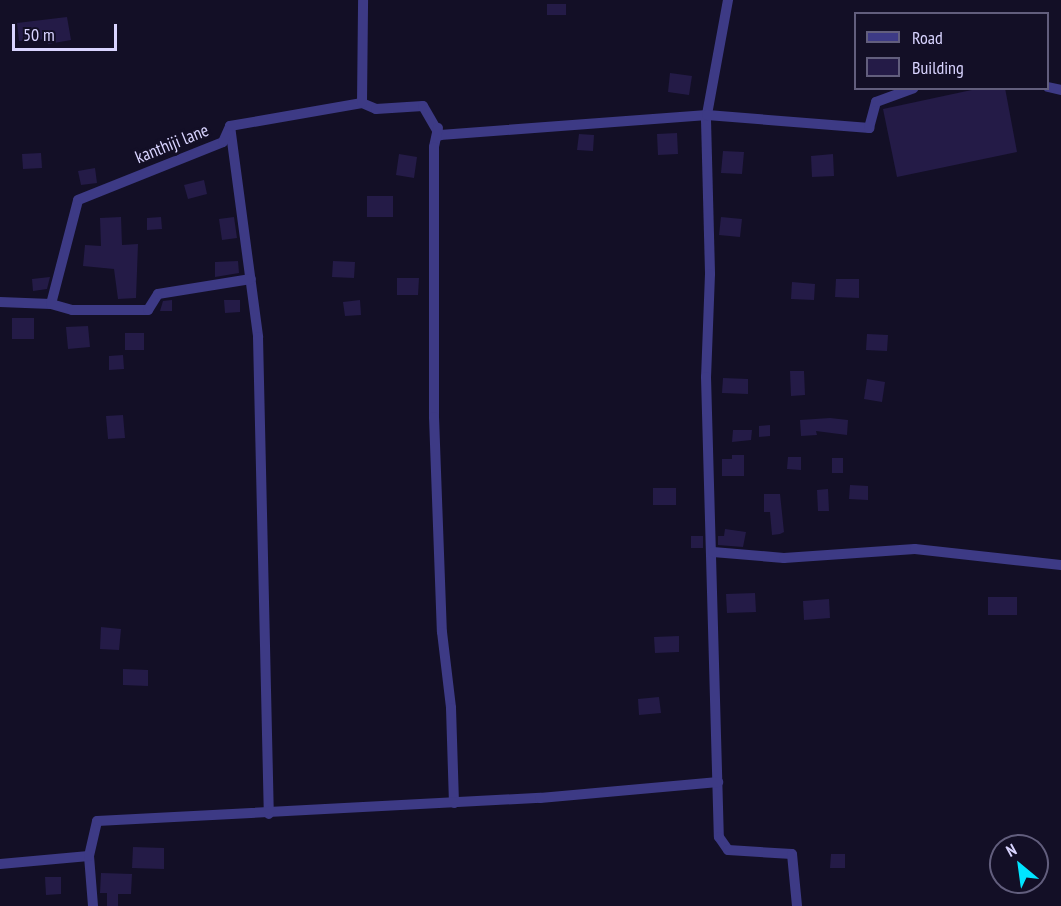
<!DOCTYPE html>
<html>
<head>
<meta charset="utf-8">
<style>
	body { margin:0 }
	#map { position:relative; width:1061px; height:906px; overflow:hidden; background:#130f26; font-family:"PT Sans Narrow",sans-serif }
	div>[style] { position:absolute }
	.building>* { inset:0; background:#241b47 }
	.minor>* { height:10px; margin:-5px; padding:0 5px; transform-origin:5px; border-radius:5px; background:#3d3a85 }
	span { translate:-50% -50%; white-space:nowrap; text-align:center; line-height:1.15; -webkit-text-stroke:6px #130f26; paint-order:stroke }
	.street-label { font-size:18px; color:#d9d4ff }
	.legend { position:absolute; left:854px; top:12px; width:195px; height:78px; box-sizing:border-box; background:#130f26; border:2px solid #625e7d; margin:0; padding:8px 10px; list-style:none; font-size:18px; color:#d9d4ff }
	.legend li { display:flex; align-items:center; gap:12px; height:30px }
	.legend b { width:30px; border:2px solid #625e7d }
	.north { position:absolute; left:989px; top:834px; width:60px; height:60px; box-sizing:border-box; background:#130f26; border:2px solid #625e7d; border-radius:50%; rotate:331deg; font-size:16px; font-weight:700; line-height:24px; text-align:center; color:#d9d4ff }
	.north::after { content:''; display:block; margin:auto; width:21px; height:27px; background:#00e5ff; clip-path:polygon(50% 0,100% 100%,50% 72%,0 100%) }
	.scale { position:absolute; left:12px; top:24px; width:105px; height:27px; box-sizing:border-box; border:3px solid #d9d4ff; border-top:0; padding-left:8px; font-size:18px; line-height:21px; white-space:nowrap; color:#d9d4ff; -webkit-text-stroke:4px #130f26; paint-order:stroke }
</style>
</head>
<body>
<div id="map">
	<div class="building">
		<i style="clip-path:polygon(547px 4px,566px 4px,566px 15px,547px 15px)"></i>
		<i style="clip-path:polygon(67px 17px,71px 40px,48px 44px,47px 39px,19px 41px,17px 23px)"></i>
		<i style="clip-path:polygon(670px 73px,692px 76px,689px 95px,668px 92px)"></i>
		<i style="clip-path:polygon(981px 88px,1005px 88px,1017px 152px,897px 177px,883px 109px)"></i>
		<i style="clip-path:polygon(677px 133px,678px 154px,658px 155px,657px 134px)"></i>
		<i style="clip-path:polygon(579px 134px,594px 135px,593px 151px,577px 150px)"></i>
		<i style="clip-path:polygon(723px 151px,744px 152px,742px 174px,721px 173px)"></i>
		<i style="clip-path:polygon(41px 153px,42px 168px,23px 169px,22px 154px)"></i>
		<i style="clip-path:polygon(399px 154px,417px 157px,414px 178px,396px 175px)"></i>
		<i style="clip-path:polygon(833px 154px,834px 176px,812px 177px,811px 156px)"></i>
		<i style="clip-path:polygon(95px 168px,97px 183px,81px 185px,78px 171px)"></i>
		<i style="clip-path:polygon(204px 180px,207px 194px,188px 199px,184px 185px)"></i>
		<i style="clip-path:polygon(367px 196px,393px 196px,393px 217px,367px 217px)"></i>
		<i style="clip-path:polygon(121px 217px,122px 245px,138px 244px,136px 298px,118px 299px,114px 269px,83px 266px,85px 245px,101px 246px,100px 218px)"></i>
		<i style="clip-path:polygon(161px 217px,162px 229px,147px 230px,147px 218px)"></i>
		<i style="clip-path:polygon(234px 217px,237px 238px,222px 240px,219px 219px)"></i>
		<i style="clip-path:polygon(721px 217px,742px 219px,740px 237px,719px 235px)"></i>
		<i style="clip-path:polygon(238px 261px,239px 273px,215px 277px,215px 262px)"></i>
		<i style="clip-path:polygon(333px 261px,355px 262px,354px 278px,332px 277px)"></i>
		<i style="clip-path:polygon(50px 277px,47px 289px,33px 291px,32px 279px)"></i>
		<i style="clip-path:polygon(397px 278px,419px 278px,418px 295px,397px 295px)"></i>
		<i style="clip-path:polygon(836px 279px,859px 279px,859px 298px,835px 297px)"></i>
		<i style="clip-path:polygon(792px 282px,815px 284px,814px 300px,791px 299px)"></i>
		<i style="clip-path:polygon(172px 300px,172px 311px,160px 311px,163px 301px)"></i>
		<i style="clip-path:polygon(224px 300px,240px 300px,240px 312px,225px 313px)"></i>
		<i style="clip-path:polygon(360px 300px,361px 315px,345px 316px,343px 302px)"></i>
		<i style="clip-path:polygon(12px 318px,34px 318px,34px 339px,12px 339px)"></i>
		<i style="clip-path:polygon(88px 326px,90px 347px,68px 349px,66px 327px)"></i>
		<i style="clip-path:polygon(125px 333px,144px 333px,144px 350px,125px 350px)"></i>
		<i style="clip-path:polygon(867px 334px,888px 335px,887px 351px,866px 350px)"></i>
		<i style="clip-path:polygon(123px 355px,124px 369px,109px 370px,109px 356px)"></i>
		<i style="clip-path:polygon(790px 371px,804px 371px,805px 395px,791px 396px)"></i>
		<i style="clip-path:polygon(723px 378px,748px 379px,748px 394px,722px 393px)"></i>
		<i style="clip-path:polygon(867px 379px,885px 382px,882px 402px,864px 399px)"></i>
		<i style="clip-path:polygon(123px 415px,125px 438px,108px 439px,106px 416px)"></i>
		<i style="clip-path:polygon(830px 418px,848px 420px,847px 435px,816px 431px,817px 435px,801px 436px,800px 420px)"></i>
		<i style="clip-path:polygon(770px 425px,770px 436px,759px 437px,759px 426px)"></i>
		<i style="clip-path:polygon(733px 430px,752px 430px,751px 440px,732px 442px)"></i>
		<i style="clip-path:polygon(732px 455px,744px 455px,744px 476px,722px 476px,722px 459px,732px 459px)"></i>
		<i style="clip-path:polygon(788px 457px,801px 457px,801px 470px,787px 469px)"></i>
		<i style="clip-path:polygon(832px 458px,843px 458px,843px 473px,832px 473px)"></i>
		<i style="clip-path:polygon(850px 485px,868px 486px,868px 500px,849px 499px)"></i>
		<i style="clip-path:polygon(653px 488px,676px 488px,676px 505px,653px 505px)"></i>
		<i style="clip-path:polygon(828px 489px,829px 511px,818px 511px,817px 490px)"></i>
		<i style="clip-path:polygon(764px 494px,780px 494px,784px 532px,780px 534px,772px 535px,770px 512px,764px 512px)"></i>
		<i style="clip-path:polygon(725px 529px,746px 532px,743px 547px,718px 545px,718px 536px,724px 536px)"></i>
		<i style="clip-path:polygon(691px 536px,703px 536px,703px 548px,691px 548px)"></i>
		<i style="clip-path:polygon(755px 593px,756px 612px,727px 613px,726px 594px)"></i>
		<i style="clip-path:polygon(988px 597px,1017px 597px,1017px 615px,988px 615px)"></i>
		<i style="clip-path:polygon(829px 599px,830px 618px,804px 620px,803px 601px)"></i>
		<i style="clip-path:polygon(101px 627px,121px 629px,119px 650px,100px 649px)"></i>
		<i style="clip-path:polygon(679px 636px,679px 652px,655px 653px,654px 637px)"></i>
		<i style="clip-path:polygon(123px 669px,148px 670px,148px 686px,123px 685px)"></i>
		<i style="clip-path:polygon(659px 697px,661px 713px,639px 715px,638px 699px)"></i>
		<i style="clip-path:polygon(133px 847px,164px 848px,164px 869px,132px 868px)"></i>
		<i style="clip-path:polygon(831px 854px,845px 854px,845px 868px,830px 868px)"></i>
		<i style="clip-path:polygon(101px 873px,132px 874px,131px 894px,118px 894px,118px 906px,107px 906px,107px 893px,100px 893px)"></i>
		<i style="clip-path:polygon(45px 877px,61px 877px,61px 894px,46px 895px)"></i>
	</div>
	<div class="minor">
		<i style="left:728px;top:0;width:122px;rotate:100.4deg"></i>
		<i style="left:706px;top:120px;width:154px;rotate:88.5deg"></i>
		<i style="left:710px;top:274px;width:103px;rotate:92.2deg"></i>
		<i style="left:706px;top:377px;width:460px;rotate:88.4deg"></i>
		<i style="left:719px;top:837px;width:16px;rotate:55deg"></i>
		<i style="left:728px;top:850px;width:64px;rotate:3.6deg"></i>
		<i style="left:792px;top:854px;width:52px;rotate:84.5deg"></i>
		<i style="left:1048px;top:87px;width:13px;rotate:13deg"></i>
		<i style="left:362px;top:103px;width:15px;rotate:23deg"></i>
		<i style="left:376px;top:109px;width:47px;rotate:-3.7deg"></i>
		<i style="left:423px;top:106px;width:34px;rotate:60deg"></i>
		<i style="left:440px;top:135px;width:268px;rotate:-4.3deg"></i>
		<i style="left:707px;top:115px;width:163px;rotate:4.6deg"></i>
		<i style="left:869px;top:128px;width:27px;rotate:-75deg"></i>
		<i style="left:876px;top:102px;width:40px;rotate:-20.2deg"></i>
		<i style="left:230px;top:126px;width:213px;rotate:82.4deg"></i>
		<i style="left:258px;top:337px;width:477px;rotate:88.7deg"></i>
		<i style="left:438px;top:128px;width:19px;rotate:102deg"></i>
		<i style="left:434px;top:147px;width:270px;rotate:90deg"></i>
		<i style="left:434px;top:417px;width:215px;rotate:87.9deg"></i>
		<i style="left:442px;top:632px;width:77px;rotate:83.2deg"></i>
		<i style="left:451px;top:708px;width:95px;rotate:88.2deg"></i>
		<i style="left:0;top:302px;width:51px;rotate:2.2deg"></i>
		<i style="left:51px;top:304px;width:107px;rotate:-75.4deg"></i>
		<i style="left:78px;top:200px;width:156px;rotate:-21.8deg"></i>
		<i style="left:223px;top:142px;width:17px;rotate:-66deg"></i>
		<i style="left:230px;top:126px;width:134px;rotate:-9.9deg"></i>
		<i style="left:362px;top:103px;width:103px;rotate:-89.4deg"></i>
		<i style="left:51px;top:304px;width:22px;rotate:16deg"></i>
		<i style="left:72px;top:310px;width:76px"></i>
		<i style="left:148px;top:310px;width:19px;rotate:-58deg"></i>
		<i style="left:158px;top:294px;width:94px;rotate:-9.2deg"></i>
		<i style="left:713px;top:552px;width:71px;rotate:4.8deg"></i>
		<i style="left:784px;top:558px;width:131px;rotate:-3.9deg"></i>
		<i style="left:915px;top:549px;width:147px;rotate:6.3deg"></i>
		<i style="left:89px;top:856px;width:50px;rotate:85.4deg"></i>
		<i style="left:0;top:864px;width:89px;rotate:-5.1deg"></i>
		<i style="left:89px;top:856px;width:36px;rotate:-77deg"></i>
		<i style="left:97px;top:821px;width:444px;rotate:-3deg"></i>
		<i style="left:540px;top:798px;width:179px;rotate:-5.1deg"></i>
	</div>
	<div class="street-label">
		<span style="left:172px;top:144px;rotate:-22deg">kanthiji lane</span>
	</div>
	<ul class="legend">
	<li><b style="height:8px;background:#3d3a85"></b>Road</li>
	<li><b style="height:16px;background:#241b47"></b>Building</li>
	</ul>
	<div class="north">N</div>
	<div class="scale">50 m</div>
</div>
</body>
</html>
